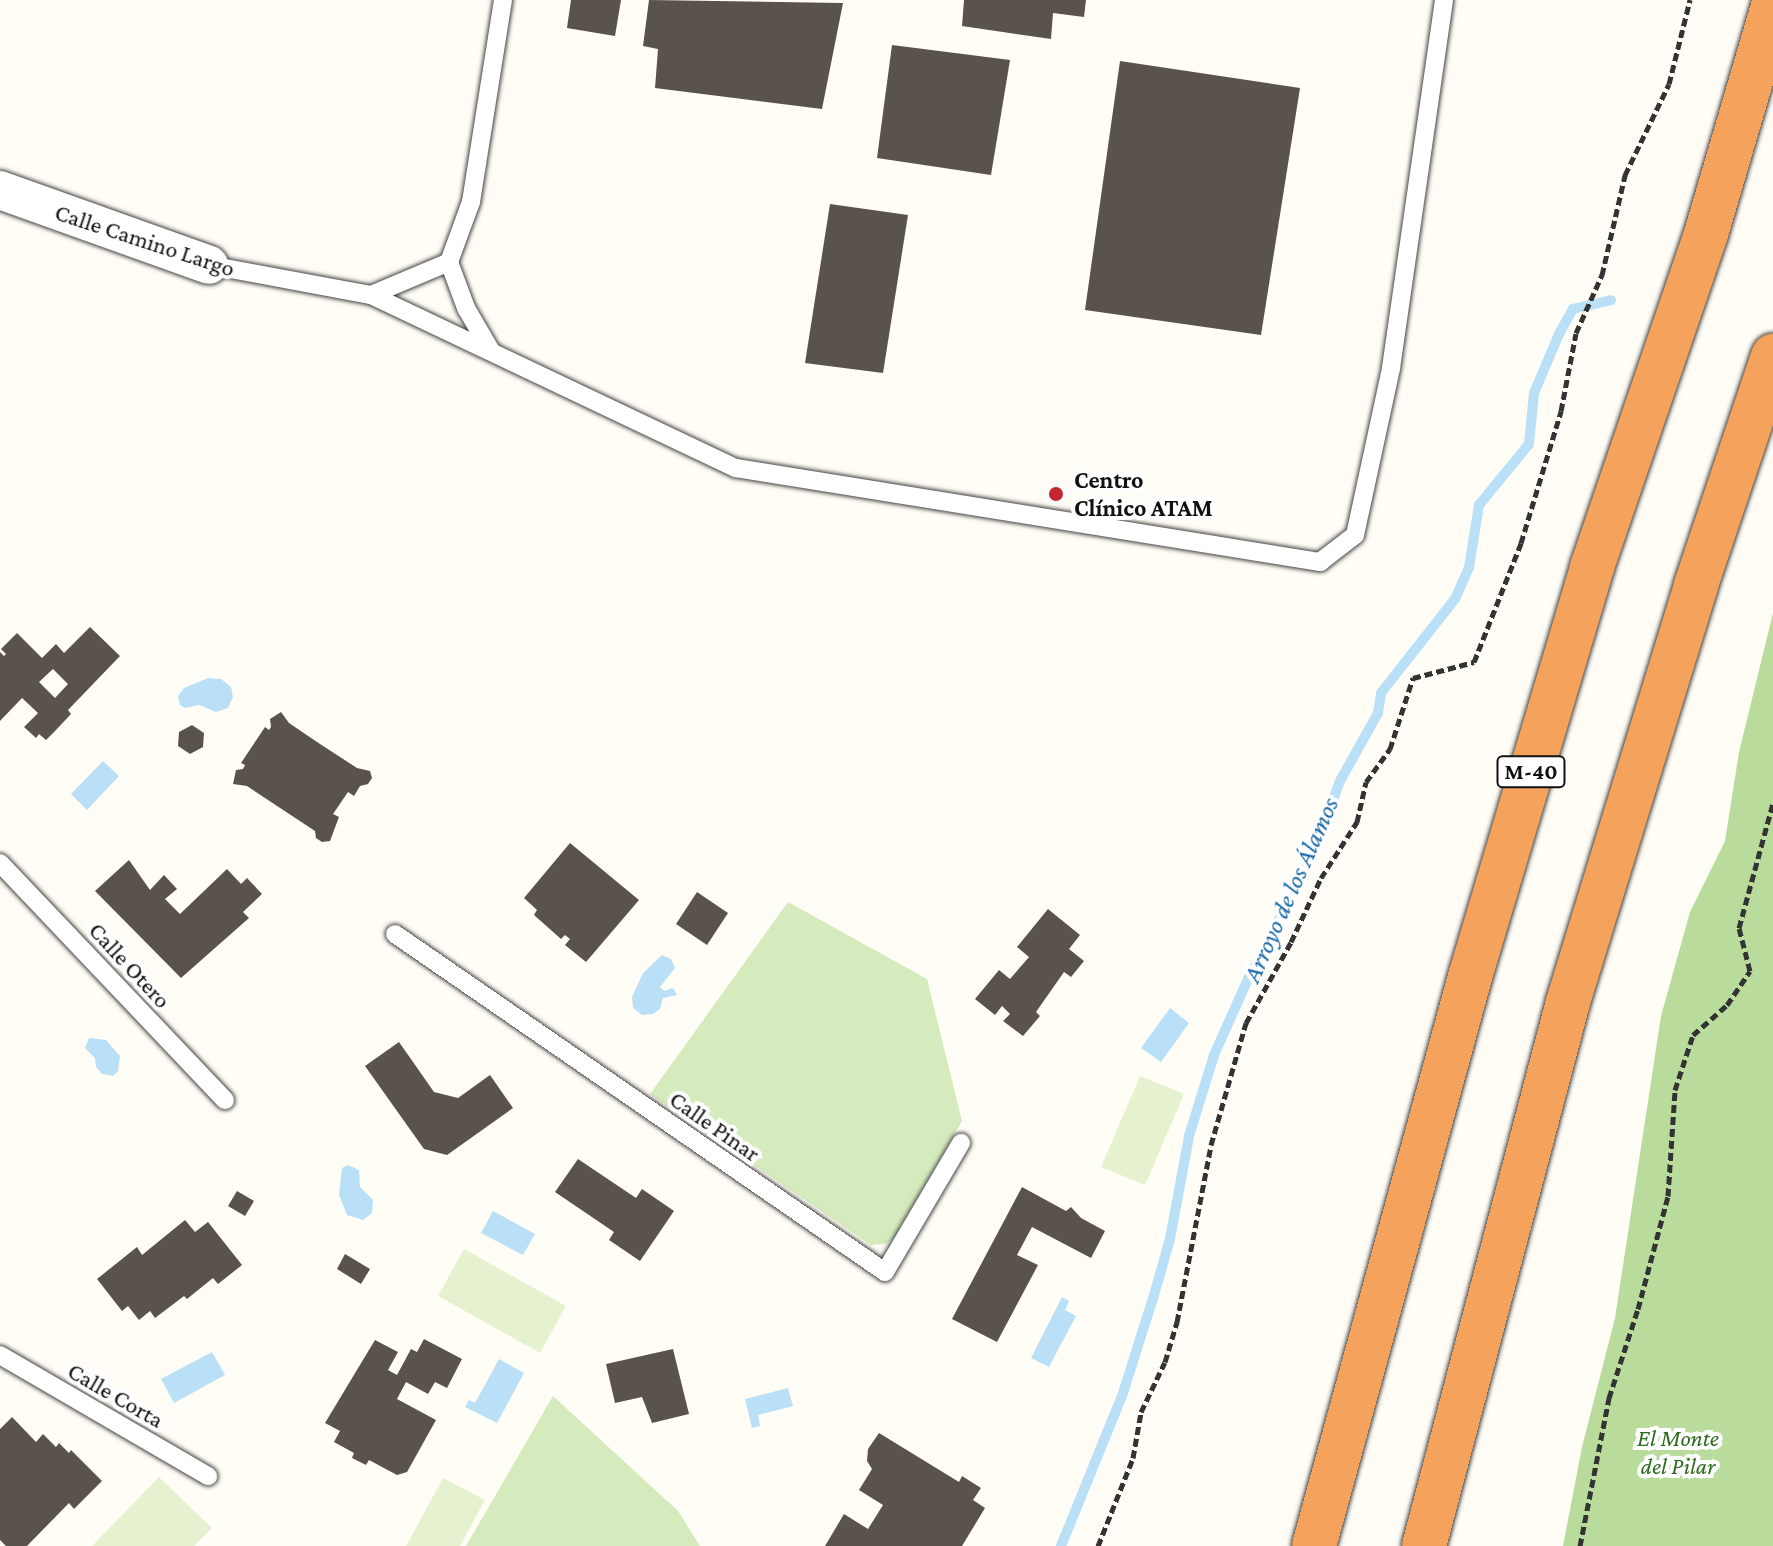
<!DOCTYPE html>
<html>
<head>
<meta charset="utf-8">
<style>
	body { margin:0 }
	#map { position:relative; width:1773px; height:1546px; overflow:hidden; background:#fffdf5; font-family:"Crimson Pro",serif }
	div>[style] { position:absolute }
	.green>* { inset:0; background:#d5ebbd }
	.forest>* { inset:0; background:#b9dc9c }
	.pitch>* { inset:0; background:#e6f2cf }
	.water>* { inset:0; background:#b9e0f7 }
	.stream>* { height:10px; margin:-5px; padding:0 5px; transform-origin:5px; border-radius:5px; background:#b9e0f7 }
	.building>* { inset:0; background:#5a524d }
	.path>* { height:5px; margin-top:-2.5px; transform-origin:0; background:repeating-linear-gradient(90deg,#333 0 8px,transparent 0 12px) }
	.roads { filter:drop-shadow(0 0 2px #444) drop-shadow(0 0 2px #444) }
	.lane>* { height:18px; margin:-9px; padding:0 9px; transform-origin:9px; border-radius:9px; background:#fff }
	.street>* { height:38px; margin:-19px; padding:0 19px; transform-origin:19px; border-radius:19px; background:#fff }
	.highway>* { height:44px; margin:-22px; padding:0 22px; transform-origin:22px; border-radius:22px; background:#f5a25d }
	.dots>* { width:22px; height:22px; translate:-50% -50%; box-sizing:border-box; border:4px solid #fff; border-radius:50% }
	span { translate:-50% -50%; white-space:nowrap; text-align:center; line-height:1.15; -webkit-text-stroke:8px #fff; paint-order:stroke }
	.shield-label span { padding:2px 6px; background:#fff; border:2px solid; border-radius:6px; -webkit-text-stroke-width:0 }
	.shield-label { font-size:22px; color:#111; font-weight:700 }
	.street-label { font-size:24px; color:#111 }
	.poi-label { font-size:24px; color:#111; font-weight:700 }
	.left { translate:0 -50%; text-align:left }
	.park-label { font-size:24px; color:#2f6b1f; font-style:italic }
	.water-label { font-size:26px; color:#1768a6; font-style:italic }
</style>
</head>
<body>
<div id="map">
	<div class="green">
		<i style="clip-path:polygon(788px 902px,927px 979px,962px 1121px,893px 1239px,885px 1244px,871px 1245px,650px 1094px)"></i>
		<i style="clip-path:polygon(553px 1396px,678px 1511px,700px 1546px,466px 1546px)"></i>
	</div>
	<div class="forest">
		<i style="clip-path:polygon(1773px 613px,1773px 1546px,1563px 1546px,1582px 1447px,1615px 1318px,1661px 1016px,1690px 912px,1725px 841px,1739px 752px)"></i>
	</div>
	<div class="pitch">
		<i style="clip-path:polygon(1140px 1076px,1184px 1094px,1145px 1185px,1101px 1167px)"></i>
		<i style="clip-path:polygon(464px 1249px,566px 1306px,540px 1353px,438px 1296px)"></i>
		<i style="clip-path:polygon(159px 1477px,212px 1528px,194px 1546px,92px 1546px)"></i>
		<i style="clip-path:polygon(443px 1478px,485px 1500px,460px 1546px,406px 1546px)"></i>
	</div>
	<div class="water">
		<i style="clip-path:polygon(208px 678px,221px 679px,231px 687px,233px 697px,228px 708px,216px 712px,199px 705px,185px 708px,180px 705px,178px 696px,184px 688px)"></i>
		<i style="clip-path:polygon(103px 761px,119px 776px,87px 810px,71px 794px)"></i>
		<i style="clip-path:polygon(662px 955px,671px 959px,675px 968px,660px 987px,664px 991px,673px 988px,677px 995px,663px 998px,660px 1009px,653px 1014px,642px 1015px,633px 1008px,632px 997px,643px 973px)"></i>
		<i style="clip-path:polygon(1170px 1008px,1189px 1023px,1161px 1062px,1141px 1048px)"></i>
		<i style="clip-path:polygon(89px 1038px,106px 1040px,120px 1056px,118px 1071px,113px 1076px,102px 1074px,96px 1067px,95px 1058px,85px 1048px)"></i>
		<i style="clip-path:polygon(348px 1165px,359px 1170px,360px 1187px,373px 1200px,372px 1213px,363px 1220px,347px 1215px,339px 1195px,342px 1168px)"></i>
		<i style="clip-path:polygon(493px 1211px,535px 1234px,523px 1255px,481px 1233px)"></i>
		<i style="clip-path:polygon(1062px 1297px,1069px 1301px,1065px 1310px,1076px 1316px,1049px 1367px,1031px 1358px)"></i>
		<i style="clip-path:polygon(212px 1352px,225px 1375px,174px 1403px,161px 1379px)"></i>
		<i style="clip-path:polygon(499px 1359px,524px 1373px,497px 1423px,465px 1407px,469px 1400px,475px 1403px)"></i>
		<i style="clip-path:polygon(788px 1388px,793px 1406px,758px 1415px,760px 1426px,752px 1428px,745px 1399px)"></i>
	</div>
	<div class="stream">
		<i style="left:1061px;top:1546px;width:162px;rotate:-67.9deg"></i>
		<i style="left:1122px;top:1396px;width:106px;rotate:-72.4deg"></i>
		<i style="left:1154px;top:1295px;width:58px;rotate:-74.1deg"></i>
		<i style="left:1170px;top:1239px;width:105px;rotate:-79.5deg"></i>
		<i style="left:1189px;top:1136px;width:85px;rotate:-72.8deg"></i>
		<i style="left:1214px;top:1055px;width:83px;rotate:-65.9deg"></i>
		<i style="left:1248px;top:979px;width:146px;rotate:-62.7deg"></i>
		<i style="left:1315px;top:849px;width:72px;rotate:-69.8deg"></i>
		<i style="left:1340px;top:781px;width:78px;rotate:-60.8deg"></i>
		<i style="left:1378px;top:713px;width:20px;rotate:-81deg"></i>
		<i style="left:1381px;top:693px;width:120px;rotate:-51.8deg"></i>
		<i style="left:1455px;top:599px;width:35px;rotate:-66deg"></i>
		<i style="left:1469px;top:567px;width:63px;rotate:-80.8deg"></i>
		<i style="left:1479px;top:505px;width:79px;rotate:-50.7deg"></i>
		<i style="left:1529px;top:444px;width:51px;rotate:-84.4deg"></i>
		<i style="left:1534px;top:393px;width:64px;rotate:-67deg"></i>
		<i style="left:1559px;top:334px;width:29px;rotate:-61deg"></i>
		<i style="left:1573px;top:309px;width:39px;rotate:-13deg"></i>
	</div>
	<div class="building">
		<i style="clip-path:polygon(571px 0,621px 0,615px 36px,567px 28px)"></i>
		<i style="clip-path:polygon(649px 0,843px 3px,822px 109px,655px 88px,658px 49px,643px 46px)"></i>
		<i style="clip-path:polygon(964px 0,1086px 0,1084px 17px,1053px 13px,1051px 39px,962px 26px)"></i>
		<i style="clip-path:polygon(892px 45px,1010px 60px,991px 175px,877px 158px)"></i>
		<i style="clip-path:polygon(1120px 61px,1300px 88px,1261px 335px,1085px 310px)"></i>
		<i style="clip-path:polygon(830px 204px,908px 215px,883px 373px,805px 363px)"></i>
		<i style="clip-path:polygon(evenodd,90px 627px,120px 656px,68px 710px,71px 714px,56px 730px,46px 740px,39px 734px,36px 738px,24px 727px,38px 713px,22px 698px,0 721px,0 652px,4px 656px,6px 654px,1px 649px,17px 633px,42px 658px,56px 644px,64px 653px,90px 627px,53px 669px,68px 684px,55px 698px,39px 682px,53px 669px)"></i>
		<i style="clip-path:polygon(281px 712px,289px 723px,320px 744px,357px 768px,370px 771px,372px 778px,368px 784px,360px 786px,354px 796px,348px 792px,333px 814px,339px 817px,330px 841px,322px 842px,316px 838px,315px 831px,247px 786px,233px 784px,236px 770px,243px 769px,245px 765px,241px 763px,265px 727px,269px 730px,271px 727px,270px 719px)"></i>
		<i style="clip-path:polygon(192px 725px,204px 733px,203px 747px,190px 754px,178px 746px,179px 732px)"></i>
		<i style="clip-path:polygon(570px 843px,639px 900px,586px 962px,565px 945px,570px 939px,565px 935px,561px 939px,534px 915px,537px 910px,524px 898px)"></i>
		<i style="clip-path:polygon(129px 860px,150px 890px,164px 875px,177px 889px,165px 899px,180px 914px,227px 869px,241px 884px,247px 878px,262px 894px,243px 912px,249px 918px,181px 978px,95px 891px)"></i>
		<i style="clip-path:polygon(697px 892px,728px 913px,707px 945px,676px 924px)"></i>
		<i style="clip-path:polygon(1048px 909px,1080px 935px,1069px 949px,1084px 961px,1071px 977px,1064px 972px,1036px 1012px,1040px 1016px,1023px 1036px,1003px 1021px,1010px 1014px,1002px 1006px,995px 1015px,975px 999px,999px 970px,1010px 979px,1029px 957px,1017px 947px)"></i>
		<i style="clip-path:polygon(399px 1042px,434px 1092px,458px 1098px,490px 1075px,513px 1108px,447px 1155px,424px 1149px,365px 1066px)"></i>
		<i style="clip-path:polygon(578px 1159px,636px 1198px,642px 1189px,674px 1211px,640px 1261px,609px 1240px,614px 1232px,555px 1192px)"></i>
		<i style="clip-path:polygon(1022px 1187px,1066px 1211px,1071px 1207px,1081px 1218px,1105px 1231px,1091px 1258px,1032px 1227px,1017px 1255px,1038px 1265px,997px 1342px,952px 1319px)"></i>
		<i style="clip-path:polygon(237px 1191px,254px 1201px,245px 1216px,228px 1206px)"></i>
		<i style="clip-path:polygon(185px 1220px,195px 1232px,208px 1222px,242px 1265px,218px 1284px,213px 1278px,187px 1299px,184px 1296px,155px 1318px,150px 1311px,139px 1320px,128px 1306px,122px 1311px,97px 1279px,137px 1247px,142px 1255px)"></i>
		<i style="clip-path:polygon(345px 1254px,370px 1269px,361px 1284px,337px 1269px)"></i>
		<i style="clip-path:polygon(424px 1339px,462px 1359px,447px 1388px,435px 1382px,428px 1394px,406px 1382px,397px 1399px,436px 1420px,407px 1472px,397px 1475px,369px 1460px,366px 1465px,352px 1458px,354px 1453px,334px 1442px,340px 1431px,325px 1423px,375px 1340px,398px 1352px,388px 1370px,397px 1375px,411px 1349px,417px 1352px)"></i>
		<i style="clip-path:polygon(673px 1349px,689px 1414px,652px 1423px,642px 1397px,615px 1403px,606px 1364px)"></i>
		<i style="clip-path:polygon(12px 1417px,36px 1442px,43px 1434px,56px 1447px,59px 1443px,69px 1453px,71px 1450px,102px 1481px,74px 1509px,69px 1503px,27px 1546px,6px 1546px,0 1540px,0 1429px)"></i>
		<i style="clip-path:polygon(879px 1433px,959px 1482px,962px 1476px,981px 1488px,973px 1500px,985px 1508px,962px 1546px,825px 1546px,844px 1514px,868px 1529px,883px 1505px,859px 1490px,872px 1469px,867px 1461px,868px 1449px)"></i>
	</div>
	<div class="path">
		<i style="left:1098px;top:1546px;width:95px;rotate:-68.3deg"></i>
		<i style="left:1133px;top:1458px;width:47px;rotate:-80.1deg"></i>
		<i style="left:1141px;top:1412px;width:55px;rotate:-64.4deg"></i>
		<i style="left:1165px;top:1362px;width:42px;rotate:-73.3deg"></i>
		<i style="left:1177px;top:1322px;width:180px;rotate:-79.1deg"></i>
		<i style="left:1211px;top:1145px;width:127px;rotate:-74deg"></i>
		<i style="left:1246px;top:1023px;width:93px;rotate:-60.9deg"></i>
		<i style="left:1291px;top:942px;width:71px;rotate:-64.9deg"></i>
		<i style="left:1321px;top:878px;width:67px;rotate:-57.3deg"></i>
		<i style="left:1357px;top:822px;width:41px;rotate:-77.3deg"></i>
		<i style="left:1366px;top:782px;width:41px;rotate:-54deg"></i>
		<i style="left:1390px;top:749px;width:75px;rotate:-72.1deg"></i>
		<i style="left:1413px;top:678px;width:63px;rotate:-14.7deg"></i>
		<i style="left:1474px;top:662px;width:128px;rotate:-68.4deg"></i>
		<i style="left:1521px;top:543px;width:138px;rotate:-73.1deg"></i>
		<i style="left:1561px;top:411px;width:79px;rotate:-79.1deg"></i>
		<i style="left:1576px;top:333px;width:64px;rotate:-65.9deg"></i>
		<i style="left:1602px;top:275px;width:103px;rotate:-77deg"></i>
		<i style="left:1625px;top:175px;width:101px;rotate:-64.2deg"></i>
		<i style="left:1669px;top:84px;width:87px;rotate:-76deg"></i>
		<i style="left:1580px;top:1546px;width:151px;rotate:-78.9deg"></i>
		<i style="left:1609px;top:1398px;width:94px;rotate:-72deg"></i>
		<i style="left:1638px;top:1309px;width:117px;rotate:-75.1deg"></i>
		<i style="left:1668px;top:1196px;width:106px;rotate:-86.2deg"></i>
		<i style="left:1675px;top:1090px;width:58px;rotate:-71.9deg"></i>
		<i style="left:1693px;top:1035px;width:45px;rotate:-41.4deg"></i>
		<i style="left:1727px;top:1005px;width:41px;rotate:-55.9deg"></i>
		<i style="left:1750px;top:971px;width:44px;rotate:-104.3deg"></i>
		<i style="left:1739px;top:928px;width:130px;rotate:-74.8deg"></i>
	</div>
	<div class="roads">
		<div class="lane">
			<i style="left:449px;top:262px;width:49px;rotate:69.7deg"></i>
			<i style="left:466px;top:308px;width:50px;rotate:59.8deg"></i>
			<i style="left:209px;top:265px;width:165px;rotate:10.5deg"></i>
			<i style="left:371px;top:295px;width:85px;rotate:-22.9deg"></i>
			<i style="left:449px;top:262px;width:64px;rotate:-69.9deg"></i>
			<i style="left:471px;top:202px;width:205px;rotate:-81deg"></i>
			<i style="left:371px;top:295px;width:404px;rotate:25.4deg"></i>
			<i style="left:736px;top:468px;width:592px;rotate:9.14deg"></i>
			<i style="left:1320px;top:562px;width:44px;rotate:-37.6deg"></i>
			<i style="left:1355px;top:535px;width:171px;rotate:-77.8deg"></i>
			<i style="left:1391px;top:368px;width:372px;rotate:-81.8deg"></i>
			<i style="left:0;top:863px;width:327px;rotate:46.5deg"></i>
			<i style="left:395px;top:934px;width:595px;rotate:34.6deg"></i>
			<i style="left:885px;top:1272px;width:150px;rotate:-59.5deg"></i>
			<i style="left:0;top:1355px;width:241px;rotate:30.2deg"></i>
		</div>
		<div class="street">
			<i style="left:0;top:190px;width:222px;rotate:19.7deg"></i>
		</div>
		<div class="highway">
			<i style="left:1314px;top:1546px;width:590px;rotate:-74.67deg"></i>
			<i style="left:1470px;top:977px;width:428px;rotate:-73.4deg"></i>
			<i style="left:1592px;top:567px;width:352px;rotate:-71.1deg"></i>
			<i style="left:1706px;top:234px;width:238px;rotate:-73.6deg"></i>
			<i style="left:1424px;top:1546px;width:563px;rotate:-75.17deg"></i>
			<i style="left:1568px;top:1002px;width:436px;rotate:-72.9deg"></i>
			<i style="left:1696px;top:585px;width:242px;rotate:-71.4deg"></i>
		</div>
	</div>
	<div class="dots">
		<i style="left:1056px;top:494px;background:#c4262e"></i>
	</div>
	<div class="shield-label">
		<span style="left:1531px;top:772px">M-40</span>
	</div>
	<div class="street-label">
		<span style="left:145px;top:240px;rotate:18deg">Calle Camino Largo</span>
		<span style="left:130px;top:965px;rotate:47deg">Calle Otero</span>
		<span style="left:715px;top:1126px;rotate:35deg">Calle Pinar</span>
		<span style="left:116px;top:1395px;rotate:30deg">Calle Corta</span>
	</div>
	<div class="poi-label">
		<span class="left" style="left:1074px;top:494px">Centro<br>Clínico ATAM</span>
	</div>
	<div class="park-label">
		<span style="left:1678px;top:1452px">El Monte<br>del Pilar</span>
	</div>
	<div class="water-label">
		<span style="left:1291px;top:890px;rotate:-66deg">Arroyo de los Álamos</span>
	</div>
</div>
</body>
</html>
